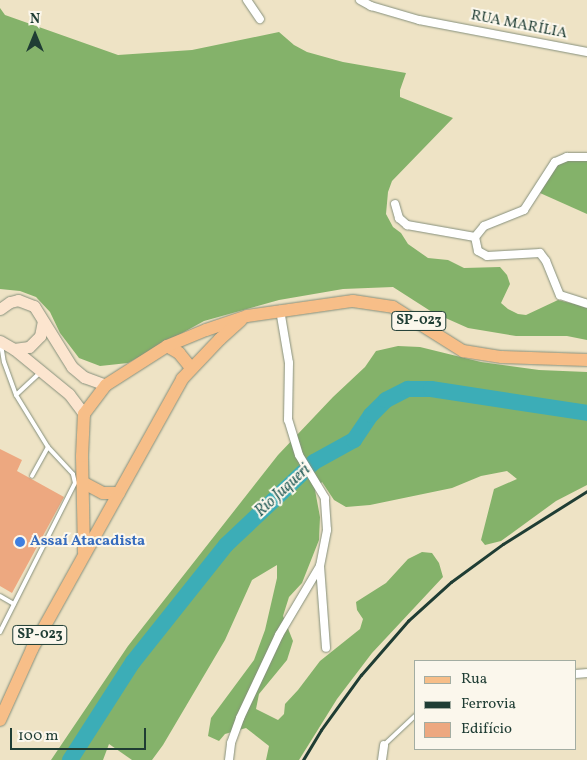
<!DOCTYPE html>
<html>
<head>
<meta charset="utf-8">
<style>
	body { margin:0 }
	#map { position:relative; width:587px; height:760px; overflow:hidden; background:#eee3c5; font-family:Vollkorn,serif }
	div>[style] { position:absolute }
	.forest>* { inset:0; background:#84b26a }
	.river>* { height:16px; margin:-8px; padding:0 8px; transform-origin:8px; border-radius:8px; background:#3cadb7 }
	.building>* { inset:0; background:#eda880 }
	.roads { filter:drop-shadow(0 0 1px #86907c) drop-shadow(0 0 1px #86907c) }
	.service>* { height:4px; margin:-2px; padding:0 2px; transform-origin:2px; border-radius:2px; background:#fff }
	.minor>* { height:8px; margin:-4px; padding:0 4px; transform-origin:4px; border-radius:4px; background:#fff }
	.secondary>* { height:11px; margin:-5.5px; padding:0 5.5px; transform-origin:5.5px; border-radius:5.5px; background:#fce5cf }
	.primary>* { height:12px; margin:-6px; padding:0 6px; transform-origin:6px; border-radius:6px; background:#f7be88 }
	.rail>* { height:2.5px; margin:-1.25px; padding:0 1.25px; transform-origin:1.25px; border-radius:1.25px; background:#1f3d34 }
	.dots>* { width:14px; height:14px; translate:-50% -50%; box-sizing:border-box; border:2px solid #fbf7ec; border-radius:50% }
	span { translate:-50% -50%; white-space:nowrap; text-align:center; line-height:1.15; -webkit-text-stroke:4px #fbf7ec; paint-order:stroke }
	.shield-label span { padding:1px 4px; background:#fbf7ec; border:1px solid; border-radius:4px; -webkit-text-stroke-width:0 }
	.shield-label { font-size:14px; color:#1f3d34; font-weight:700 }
	.street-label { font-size:15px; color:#1f3d34 }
	.shop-label { font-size:15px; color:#366cbe; font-weight:700 }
	.left { translate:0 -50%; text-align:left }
	.water-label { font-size:16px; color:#285f5b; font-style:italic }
	.legend { position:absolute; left:414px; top:660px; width:162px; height:90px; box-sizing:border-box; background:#fbf7ec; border:1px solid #a3ada2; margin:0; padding:6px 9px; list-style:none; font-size:15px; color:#1f3d34 }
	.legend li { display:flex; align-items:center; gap:10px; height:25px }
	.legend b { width:25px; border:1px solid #a3ada2 }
	.north { position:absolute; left:10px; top:10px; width:50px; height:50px; -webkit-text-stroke:4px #fbf7ec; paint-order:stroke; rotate:0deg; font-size:14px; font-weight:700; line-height:20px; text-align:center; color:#1f3d34 }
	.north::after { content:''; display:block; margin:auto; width:18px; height:22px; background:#1f3d34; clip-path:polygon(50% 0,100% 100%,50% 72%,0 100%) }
	.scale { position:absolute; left:10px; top:728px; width:136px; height:22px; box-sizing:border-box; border:2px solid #1f3d34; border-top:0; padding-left:6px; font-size:15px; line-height:18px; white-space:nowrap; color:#1f3d34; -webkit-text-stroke:4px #fbf7ec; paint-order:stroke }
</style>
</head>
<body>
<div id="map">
	<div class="forest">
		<i style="clip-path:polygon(0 8px,5px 15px,118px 55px,192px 50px,279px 32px,294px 45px,307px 52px,343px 62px,406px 73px,400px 90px,400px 97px,453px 118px,392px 181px,388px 192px,386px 214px,393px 227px,401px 233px,408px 244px,428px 258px,448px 260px,464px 268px,500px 267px,507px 275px,510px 284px,501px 303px,508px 309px,518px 314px,526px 315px,558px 300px,587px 307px,587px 340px,567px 336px,516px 336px,468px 328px,432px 312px,393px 287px,343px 289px,279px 300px,204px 321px,128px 363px,100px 366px,79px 358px,60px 333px,50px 312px,36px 297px,20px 291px,0 289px)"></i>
		<i style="clip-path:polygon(566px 159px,587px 159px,587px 214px,540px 193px,545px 177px,556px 164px)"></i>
		<i style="clip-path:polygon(398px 346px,420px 347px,481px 362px,539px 370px,587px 372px,587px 485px,556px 501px,501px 541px,485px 545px,481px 540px,494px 489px,517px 479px,507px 471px,481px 476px,452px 488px,370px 505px,346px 507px,334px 500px,322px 482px,315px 490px,320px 517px,319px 540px,302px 583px,289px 597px,283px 616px,293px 641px,287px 660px,259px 694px,256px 709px,278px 720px,284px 714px,285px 704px,298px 690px,320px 661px,360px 629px,363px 619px,357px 610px,356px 602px,386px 583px,408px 559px,422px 552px,432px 553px,439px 563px,443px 577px,372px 653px,337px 699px,299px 760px,266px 760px,269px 746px,246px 728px,225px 734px,219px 741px,208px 736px,211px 718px,254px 660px,265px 630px,277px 578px,277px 565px,252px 580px,225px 640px,163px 745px,152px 760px,132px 760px,109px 744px,103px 760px,51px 760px,128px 646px,278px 455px,333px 397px,365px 367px,376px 351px)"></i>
	</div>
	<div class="river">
		<i style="left:70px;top:760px;width:117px;rotate:-57.3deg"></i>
		<i style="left:133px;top:662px;width:149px;rotate:-51.5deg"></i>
		<i style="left:226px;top:545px;width:121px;rotate:-43.3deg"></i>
		<i style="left:314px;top:462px;width:46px;rotate:-28.8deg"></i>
		<i style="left:354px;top:440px;width:30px;rotate:-56deg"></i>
		<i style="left:371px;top:415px;width:21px;rotate:-45deg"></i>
		<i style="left:386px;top:400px;width:25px;rotate:-27deg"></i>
		<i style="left:408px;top:389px;width:23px"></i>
		<i style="left:431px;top:389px;width:158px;rotate:8.7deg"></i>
	</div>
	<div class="building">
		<i style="clip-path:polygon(0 449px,22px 460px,17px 471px,64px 497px,12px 593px,0 586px)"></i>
	</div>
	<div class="roads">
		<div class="service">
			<i style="left:1px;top:344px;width:18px;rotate:81deg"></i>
			<i style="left:4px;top:362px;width:35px;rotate:70deg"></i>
			<i style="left:16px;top:395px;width:61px;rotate:58.4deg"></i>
			<i style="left:48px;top:447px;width:33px;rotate:119deg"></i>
			<i style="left:16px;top:395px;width:33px;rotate:-43deg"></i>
			<i style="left:0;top:596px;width:16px;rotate:30deg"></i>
			<i style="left:0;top:632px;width:167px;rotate:-63.3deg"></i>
			<i style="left:75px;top:483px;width:9px;rotate:-103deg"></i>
			<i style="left:73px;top:474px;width:37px;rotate:-133deg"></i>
			<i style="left:384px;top:745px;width:44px;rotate:-43.2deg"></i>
		</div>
		<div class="minor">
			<i style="left:247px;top:0;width:23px;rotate:56deg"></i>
			<i style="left:360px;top:0;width:13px;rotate:29deg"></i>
			<i style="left:371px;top:6px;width:50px;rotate:16.3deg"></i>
			<i style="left:419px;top:20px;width:171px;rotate:10.8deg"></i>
			<i style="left:587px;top:157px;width:20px;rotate:180deg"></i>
			<i style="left:567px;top:157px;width:13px;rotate:157deg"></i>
			<i style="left:555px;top:162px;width:57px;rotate:122.9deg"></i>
			<i style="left:524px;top:210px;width:43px;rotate:158.2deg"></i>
			<i style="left:484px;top:226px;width:14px;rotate:129deg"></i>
			<i style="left:475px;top:237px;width:14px;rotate:78deg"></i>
			<i style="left:478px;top:251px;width:10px;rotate:29deg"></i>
			<i style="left:487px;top:256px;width:53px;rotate:-3.2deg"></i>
			<i style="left:540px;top:253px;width:10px;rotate:53deg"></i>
			<i style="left:546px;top:261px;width:37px;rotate:68deg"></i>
			<i style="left:560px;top:295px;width:28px;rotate:18deg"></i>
			<i style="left:395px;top:204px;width:15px;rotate:74deg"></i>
			<i style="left:399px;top:218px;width:11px;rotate:41deg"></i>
			<i style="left:407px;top:225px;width:69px;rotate:10deg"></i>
			<i style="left:320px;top:566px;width:82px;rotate:85.8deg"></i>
			<i style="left:576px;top:674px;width:11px;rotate:-5deg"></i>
			<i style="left:229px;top:760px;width:17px;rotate:-83deg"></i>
			<i style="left:231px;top:743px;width:27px;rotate:-70deg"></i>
			<i style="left:240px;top:718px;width:92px;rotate:-64.8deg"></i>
			<i style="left:279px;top:635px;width:80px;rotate:-59.3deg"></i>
			<i style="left:320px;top:566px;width:37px;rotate:-79deg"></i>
			<i style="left:327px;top:530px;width:32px;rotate:-94deg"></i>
			<i style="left:325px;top:498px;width:50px;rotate:-121.2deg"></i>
			<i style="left:299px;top:455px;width:37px;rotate:-107deg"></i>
			<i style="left:288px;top:420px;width:57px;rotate:-89deg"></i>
			<i style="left:289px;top:363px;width:54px;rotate:-99.6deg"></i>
			<i style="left:382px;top:760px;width:15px;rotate:-82deg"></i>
		</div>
		<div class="secondary">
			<i style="left:0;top:309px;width:12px;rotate:-35deg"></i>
			<i style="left:10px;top:302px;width:8px;rotate:-14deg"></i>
			<i style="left:18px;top:300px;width:17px;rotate:21deg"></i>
			<i style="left:34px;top:306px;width:72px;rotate:58.1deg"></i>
			<i style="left:72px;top:367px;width:16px;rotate:40deg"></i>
			<i style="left:84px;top:377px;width:23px;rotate:20deg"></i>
			<i style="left:0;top:341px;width:16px;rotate:30deg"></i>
			<i style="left:14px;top:349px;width:15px;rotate:-8deg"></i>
			<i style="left:29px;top:347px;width:16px;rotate:-45deg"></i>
			<i style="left:40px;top:336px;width:15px;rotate:-79deg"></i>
			<i style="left:14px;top:349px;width:71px;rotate:39.3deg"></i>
			<i style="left:69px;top:394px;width:25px;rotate:53deg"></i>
		</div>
		<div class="primary">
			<i style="left:167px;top:346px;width:14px;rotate:30deg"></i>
			<i style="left:179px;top:353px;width:19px;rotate:51deg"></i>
			<i style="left:84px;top:483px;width:21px;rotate:28deg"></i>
			<i style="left:103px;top:493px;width:16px"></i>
			<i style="left:84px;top:552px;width:96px;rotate:-91.2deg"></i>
			<i style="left:82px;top:456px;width:42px;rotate:-87.3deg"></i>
			<i style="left:84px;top:414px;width:36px;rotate:-53deg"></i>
			<i style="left:106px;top:385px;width:72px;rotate:-32.6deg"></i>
			<i style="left:167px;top:346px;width:42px;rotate:-22.3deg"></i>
			<i style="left:206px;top:330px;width:43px;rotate:-18.9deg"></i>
			<i style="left:247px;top:316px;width:107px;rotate:-8.1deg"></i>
			<i style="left:353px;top:301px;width:40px;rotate:8.5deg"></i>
			<i style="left:393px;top:307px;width:83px;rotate:32.2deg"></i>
			<i style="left:463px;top:351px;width:39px;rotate:9deg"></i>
			<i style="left:502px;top:357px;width:85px;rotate:2deg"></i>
			<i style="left:0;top:720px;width:78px;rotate:-65.7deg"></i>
			<i style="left:32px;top:649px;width:309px;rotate:-60.9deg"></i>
			<i style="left:182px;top:379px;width:55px;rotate:-46.5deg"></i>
			<i style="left:220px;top:339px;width:28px;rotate:-42deg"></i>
		</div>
	</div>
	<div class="rail">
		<i style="left:303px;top:760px;width:35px;rotate:-59deg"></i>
		<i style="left:321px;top:730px;width:68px;rotate:-54deg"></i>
		<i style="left:361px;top:675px;width:72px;rotate:-49deg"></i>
		<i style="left:408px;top:621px;width:58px;rotate:-42.2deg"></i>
		<i style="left:451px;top:582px;width:64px;rotate:-36.2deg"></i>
		<i style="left:503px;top:544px;width:99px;rotate:-32.2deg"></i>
	</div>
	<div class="dots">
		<i style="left:20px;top:542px;background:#3f7fe0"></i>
	</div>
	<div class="shield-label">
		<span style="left:419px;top:321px">SP-023</span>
		<span style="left:40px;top:635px">SP-023</span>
	</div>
	<div class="street-label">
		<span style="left:519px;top:25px;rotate:11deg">RUA MARÍLIA</span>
	</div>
	<div class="shop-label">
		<span class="left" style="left:30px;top:542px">Assaí Atacadista</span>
	</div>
	<div class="water-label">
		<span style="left:283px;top:491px;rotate:-43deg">Rio Juqueri</span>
	</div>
	<ul class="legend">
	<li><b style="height:6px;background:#f7be88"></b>Rua</li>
	<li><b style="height:6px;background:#1f3d34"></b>Ferrovia</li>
	<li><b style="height:14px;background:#eda880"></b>Edifício</li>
	</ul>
	<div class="north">N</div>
	<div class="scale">100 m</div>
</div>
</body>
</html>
